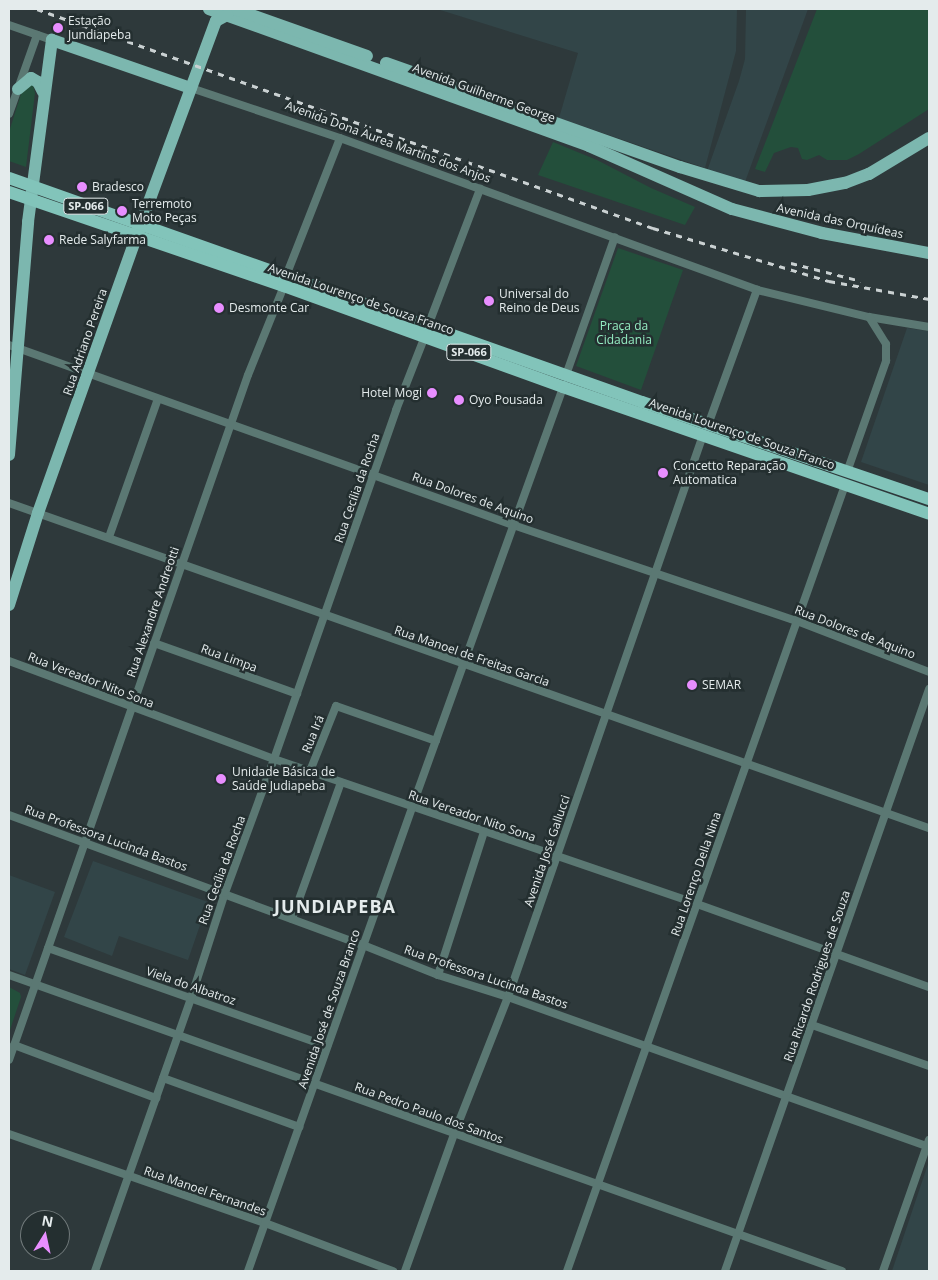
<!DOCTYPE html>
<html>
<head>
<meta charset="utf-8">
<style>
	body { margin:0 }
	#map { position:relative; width:938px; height:1280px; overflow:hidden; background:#2e393b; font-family:"Open Sans",sans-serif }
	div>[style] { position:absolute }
	.built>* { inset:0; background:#324548 }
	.green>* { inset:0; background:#234f3b }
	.minor>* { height:8px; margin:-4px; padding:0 4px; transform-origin:4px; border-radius:4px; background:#5b7873 }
	.primary>* { height:12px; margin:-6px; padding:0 6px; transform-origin:6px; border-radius:6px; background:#7cb7af }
	.trunk>* { height:12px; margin:-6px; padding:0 6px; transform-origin:6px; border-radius:6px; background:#82c4ba }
	.rail>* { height:2.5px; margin-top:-1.25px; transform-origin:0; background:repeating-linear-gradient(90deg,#cad1d2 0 6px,transparent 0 12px) }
	.dots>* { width:14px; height:14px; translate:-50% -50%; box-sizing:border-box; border:2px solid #242f30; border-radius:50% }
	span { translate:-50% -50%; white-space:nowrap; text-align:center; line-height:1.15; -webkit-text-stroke:5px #242f30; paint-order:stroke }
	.shield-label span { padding:1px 4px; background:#242f30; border:1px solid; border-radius:4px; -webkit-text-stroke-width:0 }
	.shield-label { font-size:11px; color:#e4ebec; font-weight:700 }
	.poi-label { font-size:12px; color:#e4ebec }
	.left { translate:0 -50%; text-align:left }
	.right { translate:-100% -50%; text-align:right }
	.street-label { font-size:12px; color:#e4ebec }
	.park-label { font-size:12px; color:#94ecc2 }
	.district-label { font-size:18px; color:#e4ebec; font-weight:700; letter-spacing:1px }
	.frame { position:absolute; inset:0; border:10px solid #e4ebec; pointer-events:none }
	.north { position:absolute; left:20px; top:1210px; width:50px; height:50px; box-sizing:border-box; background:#242f30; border:1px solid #717a7b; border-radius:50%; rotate:10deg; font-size:14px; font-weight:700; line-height:20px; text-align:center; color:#e4ebec }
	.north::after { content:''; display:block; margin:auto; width:18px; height:22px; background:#e88eff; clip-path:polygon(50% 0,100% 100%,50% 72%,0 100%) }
</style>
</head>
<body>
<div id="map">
	<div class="built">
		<i style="clip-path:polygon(437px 9px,737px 9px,736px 51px,705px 168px,559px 118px,578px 53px)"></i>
		<i style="clip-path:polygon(746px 9px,808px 9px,745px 182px,707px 171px,739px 81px,745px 59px)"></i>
		<i style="clip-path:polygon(907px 328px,929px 331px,929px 485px,861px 462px)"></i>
		<i style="clip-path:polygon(93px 861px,208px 902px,188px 960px,119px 936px,112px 956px,64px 937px)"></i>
		<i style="clip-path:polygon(9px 875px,55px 892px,25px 975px,9px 969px)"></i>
		<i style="clip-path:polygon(929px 1161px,929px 1271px,892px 1271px)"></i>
	</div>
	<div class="green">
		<i style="clip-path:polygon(817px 9px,929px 9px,929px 109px,859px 154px,847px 160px,827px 160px,819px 155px,807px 160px,802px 159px,798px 148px,791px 147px,774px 153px,765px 172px,755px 169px)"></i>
		<i style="clip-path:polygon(28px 85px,33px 85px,35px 93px,26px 167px,9px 161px,9px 132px,21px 94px)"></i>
		<i style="clip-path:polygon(553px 142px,597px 160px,651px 188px,695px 207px,685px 225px,538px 175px)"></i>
		<i style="clip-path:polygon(618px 248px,683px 270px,641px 390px,576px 366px)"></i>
		<i style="clip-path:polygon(9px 987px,20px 993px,21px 997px,9px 1033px)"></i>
	</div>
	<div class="minor">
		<i style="left:9px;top:25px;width:46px;rotate:19.2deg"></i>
		<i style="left:191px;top:88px;width:157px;rotate:18.6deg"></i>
		<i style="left:340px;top:138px;width:444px;rotate:20deg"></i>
		<i style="left:757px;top:290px;width:115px;rotate:13.6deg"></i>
		<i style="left:869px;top:317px;width:61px;rotate:9.5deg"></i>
		<i style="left:9px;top:114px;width:84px;rotate:-70.5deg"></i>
		<i style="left:286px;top:276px;width:148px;rotate:-68.6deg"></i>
		<i style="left:428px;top:326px;width:147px;rotate:-69.2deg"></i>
		<i style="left:9px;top:345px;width:535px;rotate:19.65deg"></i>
		<i style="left:513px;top:525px;width:300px;rotate:18.7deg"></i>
		<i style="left:797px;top:621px;width:142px;rotate:21.1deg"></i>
		<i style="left:566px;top:375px;width:146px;rotate:-70.5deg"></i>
		<i style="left:708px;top:425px;width:144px;rotate:-70.1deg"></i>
		<i style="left:847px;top:472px;width:118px;rotate:-70.6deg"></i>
		<i style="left:886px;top:361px;width:17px;rotate:-90deg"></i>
		<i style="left:886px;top:344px;width:32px;rotate:-122deg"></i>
		<i style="left:9px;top:503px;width:976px;rotate:19.46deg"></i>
		<i style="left:109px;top:537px;width:146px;rotate:-70.5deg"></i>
		<i style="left:154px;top:643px;width:152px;rotate:19.6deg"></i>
		<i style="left:9px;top:661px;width:283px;rotate:20.3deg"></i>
		<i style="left:274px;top:759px;width:447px;rotate:18.9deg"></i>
		<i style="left:697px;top:904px;width:246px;rotate:19.7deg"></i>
		<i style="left:310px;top:771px;width:70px;rotate:-68.2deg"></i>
		<i style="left:336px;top:706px;width:106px;rotate:19.3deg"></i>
		<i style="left:9px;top:815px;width:377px;rotate:20.2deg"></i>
		<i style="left:363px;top:945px;width:81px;rotate:21.8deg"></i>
		<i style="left:438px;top:975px;width:73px;rotate:17.4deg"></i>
		<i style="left:508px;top:997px;width:447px;rotate:19.6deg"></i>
		<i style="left:292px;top:919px;width:145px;rotate:-70.3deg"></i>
		<i style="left:48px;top:948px;width:296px;rotate:19.4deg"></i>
		<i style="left:9px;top:975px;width:884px;rotate:19.56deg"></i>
		<i style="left:438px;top:975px;width:150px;rotate:-72.2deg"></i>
		<i style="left:812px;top:1025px;width:124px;rotate:19.3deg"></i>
		<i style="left:14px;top:1045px;width:152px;rotate:20.5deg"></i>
		<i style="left:9px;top:1060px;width:725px;rotate:-70.77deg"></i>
		<i style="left:248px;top:375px;width:96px;rotate:-68deg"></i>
		<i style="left:163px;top:1078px;width:145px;rotate:19.8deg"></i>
		<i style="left:9px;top:1134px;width:271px;rotate:19.2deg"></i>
		<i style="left:265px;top:1223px;width:137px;rotate:20.6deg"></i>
		<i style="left:95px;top:1271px;width:289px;rotate:-70.6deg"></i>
		<i style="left:191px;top:998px;width:110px;rotate:-72.1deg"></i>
		<i style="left:225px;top:893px;width:143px;rotate:-69.9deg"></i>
		<i style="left:274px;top:759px;width:370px;rotate:-70.7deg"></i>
		<i style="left:396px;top:410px;width:79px;rotate:-68.6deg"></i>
		<i style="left:248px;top:1271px;width:492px;rotate:-70.5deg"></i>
		<i style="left:412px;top:807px;width:446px;rotate:-70.2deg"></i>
		<i style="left:405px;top:1271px;width:145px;rotate:-70.3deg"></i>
		<i style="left:454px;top:1134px;width:147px;rotate:-68.5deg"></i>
		<i style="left:508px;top:997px;width:595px;rotate:-70.86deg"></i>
		<i style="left:567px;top:1271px;width:834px;rotate:-70.52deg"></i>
		<i style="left:725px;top:1271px;width:617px;rotate:-70.68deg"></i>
		<i style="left:883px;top:1271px;width:139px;rotate:-70.7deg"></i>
	</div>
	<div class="primary">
		<i style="left:209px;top:9px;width:404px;rotate:19.8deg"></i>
		<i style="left:589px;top:146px;width:156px;rotate:23.8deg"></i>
		<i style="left:732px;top:209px;width:93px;rotate:14.9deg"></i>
		<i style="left:822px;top:233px;width:109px;rotate:10.6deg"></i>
		<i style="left:235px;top:9px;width:140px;rotate:19.6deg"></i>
		<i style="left:386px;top:63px;width:312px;rotate:19.5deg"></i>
		<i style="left:680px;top:167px;width:83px;rotate:16.9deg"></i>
		<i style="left:759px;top:191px;width:49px;rotate:-1.2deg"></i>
		<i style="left:808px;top:190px;width:38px;rotate:-11deg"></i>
		<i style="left:845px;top:183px;width:26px;rotate:-21deg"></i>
		<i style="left:869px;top:174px;width:70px;rotate:-31deg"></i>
		<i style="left:18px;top:89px;width:17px;rotate:-40deg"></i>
		<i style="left:31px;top:78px;width:8px;rotate:30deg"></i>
		<i style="left:38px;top:82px;width:11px;rotate:63deg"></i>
		<i style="left:9px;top:455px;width:234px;rotate:-85.3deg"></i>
		<i style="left:28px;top:222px;width:184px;rotate:-82.5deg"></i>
		<i style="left:52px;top:40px;width:147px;rotate:19.1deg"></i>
		<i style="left:9px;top:605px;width:96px;rotate:-72.5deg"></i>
		<i style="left:38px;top:513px;width:305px;rotate:-70.4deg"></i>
		<i style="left:140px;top:226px;width:219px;rotate:-69.7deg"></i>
		<i style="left:216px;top:21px;width:13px;rotate:-29deg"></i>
	</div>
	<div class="trunk">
		<i style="left:9px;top:178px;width:671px;rotate:19.49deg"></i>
		<i style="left:642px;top:402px;width:303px;rotate:18.7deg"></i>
		<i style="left:9px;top:192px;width:291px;rotate:18.9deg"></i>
		<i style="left:284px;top:286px;width:297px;rotate:19.9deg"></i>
		<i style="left:563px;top:387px;width:387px;rotate:19.1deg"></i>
	</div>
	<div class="rail">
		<i style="left:37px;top:9px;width:654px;rotate:19.57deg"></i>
		<i style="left:653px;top:228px;width:184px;rotate:16.8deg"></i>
		<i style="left:829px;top:281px;width:102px;rotate:10.2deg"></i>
		<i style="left:791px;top:263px;width:72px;rotate:14.4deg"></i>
	</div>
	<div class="dots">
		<i style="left:58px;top:28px;background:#e88eff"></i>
		<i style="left:82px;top:187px;background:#e88eff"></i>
		<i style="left:122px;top:211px;background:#e88eff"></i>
		<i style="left:49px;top:240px;background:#e88eff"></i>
		<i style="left:489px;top:301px;background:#e88eff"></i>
		<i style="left:219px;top:308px;background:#e88eff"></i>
		<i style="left:432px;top:393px;background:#e88eff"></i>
		<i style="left:459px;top:400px;background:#e88eff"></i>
		<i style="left:663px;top:473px;background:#e88eff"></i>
		<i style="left:692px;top:685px;background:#e88eff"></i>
		<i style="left:221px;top:779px;background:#e88eff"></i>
	</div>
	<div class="shield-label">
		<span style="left:86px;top:206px">SP-066</span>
		<span style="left:469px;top:352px">SP-066</span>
	</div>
	<div class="poi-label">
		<span class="left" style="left:68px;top:28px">Estação<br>Jundiapeba</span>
		<span class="left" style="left:92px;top:187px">Bradesco</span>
		<span class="left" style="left:132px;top:211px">Terremoto<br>Moto Peças</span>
		<span class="left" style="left:59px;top:240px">Rede Salyfarma</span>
		<span class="left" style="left:499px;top:301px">Universal do<br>Reino de Deus</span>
		<span class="left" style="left:229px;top:308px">Desmonte Car</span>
		<span class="right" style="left:422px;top:393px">Hotel Mogi</span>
		<span class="left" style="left:469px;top:400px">Oyo Pousada</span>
		<span class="left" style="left:673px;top:473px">Concetto Reparação<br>Automatica</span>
		<span class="left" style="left:702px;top:685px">SEMAR</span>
		<span class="left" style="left:232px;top:779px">Unidade Básica de<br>Saúde Judiapeba</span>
	</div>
	<div class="street-label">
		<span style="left:484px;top:93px;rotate:20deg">Avenida Guilherme George</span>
		<span style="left:388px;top:142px;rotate:20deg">Avenida Dona Aurea Martins dos Anjos</span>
		<span style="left:840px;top:221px;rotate:12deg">Avenida das Orquídeas</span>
		<span style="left:361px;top:299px;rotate:19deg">Avenida Lourenço de Souza Franco</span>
		<span style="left:85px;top:342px;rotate:-71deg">Rua Adriano Pereira</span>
		<span style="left:742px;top:434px;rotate:19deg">Avenida Lourenço de Souza Franco</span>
		<span style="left:357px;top:488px;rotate:-71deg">Rua Cecília da Rocha</span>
		<span style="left:473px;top:498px;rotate:20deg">Rua Dolores de Aquino</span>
		<span style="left:153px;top:612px;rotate:-71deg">Rua Alexandre Andreotti</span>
		<span style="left:855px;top:632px;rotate:21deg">Rua Dolores de Aquino</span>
		<span style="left:472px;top:656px;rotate:19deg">Rua Manoel de Freitas Garcia</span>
		<span style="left:229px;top:658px;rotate:20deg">Rua Limpa</span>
		<span style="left:91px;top:680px;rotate:21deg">Rua Vereador Nito Sona</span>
		<span style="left:313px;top:734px;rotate:-68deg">Rua Irá</span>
		<span style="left:472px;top:816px;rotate:19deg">Rua Vereador Nito Sona</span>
		<span style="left:106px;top:838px;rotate:20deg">Rua Professora Lucinda Bastos</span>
		<span style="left:547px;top:851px;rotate:-71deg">Avenida José Gallucci</span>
		<span style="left:222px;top:870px;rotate:-70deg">Rua Cecília da Rocha</span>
		<span style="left:696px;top:874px;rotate:-71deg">Rua Lorenço Della Nina</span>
		<span style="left:817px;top:976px;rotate:-71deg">Rua Ricardo Rodrigues de Souza</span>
		<span style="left:486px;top:977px;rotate:19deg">Rua Professora Lucinda Bastos</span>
		<span style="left:191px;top:986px;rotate:19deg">Viela do Albatroz</span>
		<span style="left:329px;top:1009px;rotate:-71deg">Avenida José de Souza Branco</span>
		<span style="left:429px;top:1113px;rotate:20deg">Rua Pedro Paulo dos Santos</span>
		<span style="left:205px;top:1191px;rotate:19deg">Rua Manoel Fernandes</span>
	</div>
	<div class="park-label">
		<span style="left:624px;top:333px">Praça da<br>Cidadania</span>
	</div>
	<div class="district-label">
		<span style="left:335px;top:906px">JUNDIAPEBA</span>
	</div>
	<div class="frame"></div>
	<div class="north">N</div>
</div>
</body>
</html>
